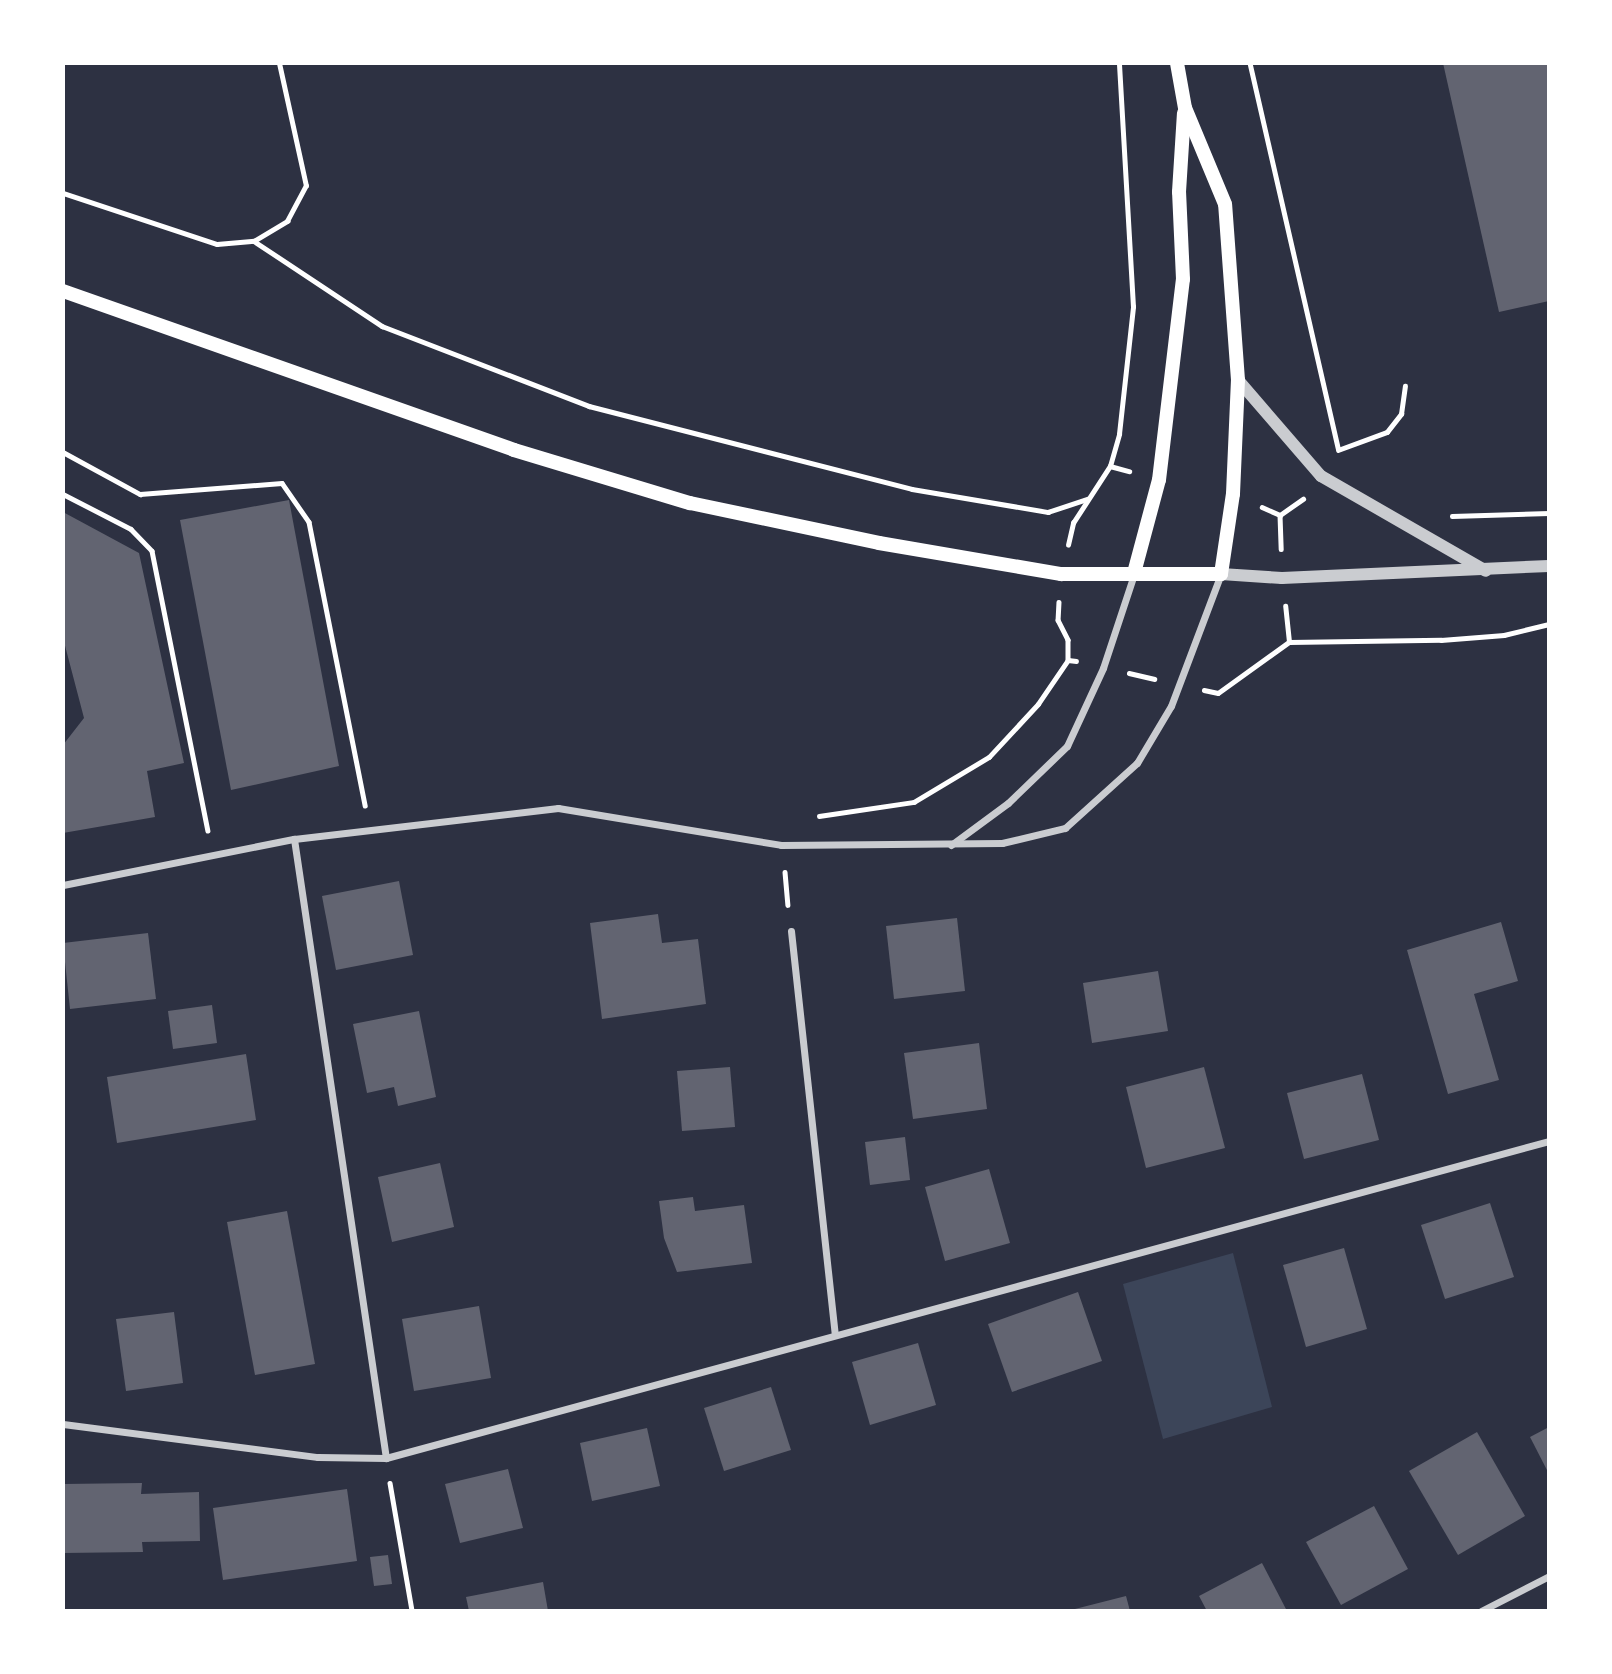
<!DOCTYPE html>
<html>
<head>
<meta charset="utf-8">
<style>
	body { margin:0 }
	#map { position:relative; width:1612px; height:1674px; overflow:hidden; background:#2d3142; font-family:Signika,sans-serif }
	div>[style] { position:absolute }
	.green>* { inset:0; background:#3c4559 }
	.building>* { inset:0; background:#626471 }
	.path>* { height:4.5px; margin:-2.25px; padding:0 2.25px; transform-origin:2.25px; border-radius:2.25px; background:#fff }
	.minor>* { height:7px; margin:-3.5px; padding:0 3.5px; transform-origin:3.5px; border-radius:3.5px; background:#caccd0 }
	.tertiary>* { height:12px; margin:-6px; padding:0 6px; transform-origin:6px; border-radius:6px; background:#caccd0 }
	.secondary>* { height:14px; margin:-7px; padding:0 7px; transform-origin:7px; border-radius:7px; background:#fff }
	span { translate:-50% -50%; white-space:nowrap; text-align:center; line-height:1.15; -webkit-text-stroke:6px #fff; paint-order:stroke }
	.frame { position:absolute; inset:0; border:65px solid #fff; pointer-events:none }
</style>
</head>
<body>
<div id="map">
	<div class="green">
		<i style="clip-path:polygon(1233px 1253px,1272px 1407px,1163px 1439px,1123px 1284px)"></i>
	</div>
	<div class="building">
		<i style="clip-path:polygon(1443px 63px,1549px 63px,1549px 301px,1499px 312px)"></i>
		<i style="clip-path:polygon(289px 500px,339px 766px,231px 790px,180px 520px)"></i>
		<i style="clip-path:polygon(63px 512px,139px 553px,184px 763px,147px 771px,155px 817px,63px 833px,63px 745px,84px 718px,63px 638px)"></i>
		<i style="clip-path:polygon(399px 881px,413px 955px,336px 970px,322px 896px)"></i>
		<i style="clip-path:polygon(658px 914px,662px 943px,698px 939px,706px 1004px,602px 1019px,590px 923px)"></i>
		<i style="clip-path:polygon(957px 918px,965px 991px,894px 999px,886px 926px)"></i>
		<i style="clip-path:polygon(1501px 922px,1518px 981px,1474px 994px,1499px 1080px,1448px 1094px,1407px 950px)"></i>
		<i style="clip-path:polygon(148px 933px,156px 999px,70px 1009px,63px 943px)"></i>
		<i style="clip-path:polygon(1158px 971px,1168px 1031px,1092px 1043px,1083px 983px)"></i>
		<i style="clip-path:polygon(212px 1005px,217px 1043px,173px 1049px,168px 1011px)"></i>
		<i style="clip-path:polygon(419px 1011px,436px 1097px,398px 1106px,394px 1087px,367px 1093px,353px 1024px)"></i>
		<i style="clip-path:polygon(979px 1043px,987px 1109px,913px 1119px,904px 1053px)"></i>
		<i style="clip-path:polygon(246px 1054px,256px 1120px,117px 1143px,107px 1077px)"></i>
		<i style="clip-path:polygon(730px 1067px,735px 1127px,682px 1131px,677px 1071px)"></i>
		<i style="clip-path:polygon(1204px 1067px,1225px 1148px,1146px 1168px,1126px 1087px)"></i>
		<i style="clip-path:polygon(1362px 1074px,1379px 1140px,1304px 1159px,1287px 1093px)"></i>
		<i style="clip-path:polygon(905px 1137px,910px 1180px,870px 1185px,865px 1142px)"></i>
		<i style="clip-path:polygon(440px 1163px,454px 1227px,392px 1242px,378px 1177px)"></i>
		<i style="clip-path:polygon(989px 1169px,1010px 1243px,945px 1261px,925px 1187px)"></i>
		<i style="clip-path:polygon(693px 1197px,695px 1211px,744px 1205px,752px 1263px,677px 1272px,664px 1238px,659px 1201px)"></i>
		<i style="clip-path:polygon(1490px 1203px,1514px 1277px,1445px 1299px,1421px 1225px)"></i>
		<i style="clip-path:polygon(287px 1211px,315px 1364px,255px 1375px,227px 1222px)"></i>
		<i style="clip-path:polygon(1344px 1248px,1367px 1329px,1306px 1347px,1283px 1265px)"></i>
		<i style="clip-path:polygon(1078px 1292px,1102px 1361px,1012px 1392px,988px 1324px)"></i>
		<i style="clip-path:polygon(479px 1306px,491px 1378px,414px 1391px,402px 1319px)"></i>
		<i style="clip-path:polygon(174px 1312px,183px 1383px,126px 1391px,116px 1319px)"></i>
		<i style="clip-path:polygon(918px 1343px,936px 1405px,870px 1425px,852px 1362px)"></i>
		<i style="clip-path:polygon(771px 1387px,791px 1450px,724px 1471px,704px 1408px)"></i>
		<i style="clip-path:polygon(1549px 1427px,1549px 1474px,1530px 1437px)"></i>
		<i style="clip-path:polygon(647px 1428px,660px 1486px,592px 1501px,580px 1443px)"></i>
		<i style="clip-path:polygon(1477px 1432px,1525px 1516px,1458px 1555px,1409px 1471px)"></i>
		<i style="clip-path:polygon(508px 1469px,523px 1528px,460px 1543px,445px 1484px)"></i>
		<i style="clip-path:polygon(142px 1483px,141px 1494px,199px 1492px,200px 1541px,142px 1542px,143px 1552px,63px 1553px,63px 1484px)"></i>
		<i style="clip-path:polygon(347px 1489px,357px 1561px,223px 1580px,213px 1508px)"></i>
		<i style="clip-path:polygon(1374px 1506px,1408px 1569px,1341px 1605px,1306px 1542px)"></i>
		<i style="clip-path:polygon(388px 1555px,392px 1584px,374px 1586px,370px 1557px)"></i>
		<i style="clip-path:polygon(1262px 1563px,1287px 1611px,1207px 1611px,1199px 1596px)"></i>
		<i style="clip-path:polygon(543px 1582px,548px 1611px,469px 1611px,466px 1597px)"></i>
		<i style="clip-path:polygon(1126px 1596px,1130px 1611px,1071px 1611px,1071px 1610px)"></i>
	</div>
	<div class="path">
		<i style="left:1250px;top:63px;width:395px;rotate:77.1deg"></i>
		<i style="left:63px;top:193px;width:162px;rotate:18.3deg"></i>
		<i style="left:217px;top:244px;width:37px;rotate:-5deg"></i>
		<i style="left:254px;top:241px;width:39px;rotate:-31deg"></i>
		<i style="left:287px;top:221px;width:40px;rotate:-62deg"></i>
		<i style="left:306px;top:186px;width:126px;rotate:-102.4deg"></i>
		<i style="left:254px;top:241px;width:154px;rotate:33.6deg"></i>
		<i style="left:382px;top:326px;width:222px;rotate:21.1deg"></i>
		<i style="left:589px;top:406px;width:333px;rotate:14.4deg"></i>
		<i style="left:912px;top:489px;width:138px;rotate:9.6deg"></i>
		<i style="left:1048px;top:512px;width:41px;rotate:-18.4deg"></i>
		<i style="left:1338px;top:450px;width:52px;rotate:-20.2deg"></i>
		<i style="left:1387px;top:432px;width:23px;rotate:-52deg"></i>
		<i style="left:1401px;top:414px;width:28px;rotate:-82deg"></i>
		<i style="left:63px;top:452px;width:88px;rotate:28.6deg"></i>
		<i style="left:140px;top:494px;width:142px;rotate:-4.4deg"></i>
		<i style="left:282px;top:483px;width:47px;rotate:55.3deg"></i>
		<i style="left:309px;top:522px;width:289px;rotate:78.8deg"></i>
		<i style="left:1110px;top:466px;width:20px;rotate:15deg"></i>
		<i style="left:63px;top:494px;width:76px;rotate:27.2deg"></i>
		<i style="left:131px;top:529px;width:30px;rotate:46deg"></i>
		<i style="left:152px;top:551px;width:285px;rotate:78.7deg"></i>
		<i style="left:1262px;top:507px;width:20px;rotate:24deg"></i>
		<i style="left:1280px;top:515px;width:28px;rotate:-35deg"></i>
		<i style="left:1280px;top:515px;width:34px;rotate:88deg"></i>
		<i style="left:1452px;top:516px;width:97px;rotate:-1.8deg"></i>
		<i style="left:1068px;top:545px;width:23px;rotate:-77deg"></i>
		<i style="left:1073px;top:523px;width:68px;rotate:-57deg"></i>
		<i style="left:1110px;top:466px;width:33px;rotate:-74deg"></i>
		<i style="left:1119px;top:434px;width:128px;rotate:-83.7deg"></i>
		<i style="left:1133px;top:307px;width:244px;rotate:-93.3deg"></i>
		<i style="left:1059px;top:602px;width:18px;rotate:93deg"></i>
		<i style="left:1058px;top:620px;width:22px;rotate:63deg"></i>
		<i style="left:1068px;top:640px;width:20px;rotate:90deg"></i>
		<i style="left:1068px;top:660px;width:8px;rotate:7deg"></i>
		<i style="left:1289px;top:642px;width:152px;rotate:-0.8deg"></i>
		<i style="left:1441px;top:640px;width:63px;rotate:-4.5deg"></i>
		<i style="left:1504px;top:635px;width:46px;rotate:-13.7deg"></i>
		<i style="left:1129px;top:673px;width:26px;rotate:13deg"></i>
		<i style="left:1204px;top:690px;width:14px;rotate:12deg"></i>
		<i style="left:1218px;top:693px;width:87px;rotate:-35.7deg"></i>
		<i style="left:1289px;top:642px;width:36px;rotate:-96deg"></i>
		<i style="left:819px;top:816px;width:96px;rotate:-8.4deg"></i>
		<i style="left:914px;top:802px;width:87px;rotate:-31deg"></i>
		<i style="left:989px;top:757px;width:72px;rotate:-47.2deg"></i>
		<i style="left:1038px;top:704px;width:53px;rotate:-55.7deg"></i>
		<i style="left:785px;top:872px;width:33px;rotate:85deg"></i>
		<i style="left:390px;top:1483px;width:130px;rotate:80.2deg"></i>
	</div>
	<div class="minor">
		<i style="left:294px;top:839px;width:626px;rotate:81.55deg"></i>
		<i style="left:951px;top:845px;width:71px;rotate:-36.4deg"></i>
		<i style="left:1008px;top:803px;width:82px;rotate:-44deg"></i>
		<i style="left:1067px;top:746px;width:86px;rotate:-65.2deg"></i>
		<i style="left:1103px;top:668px;width:99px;rotate:-71.7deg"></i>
		<i style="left:63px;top:885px;width:236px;rotate:-11.3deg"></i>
		<i style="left:294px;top:839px;width:266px;rotate:-6.7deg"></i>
		<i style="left:558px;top:808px;width:226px;rotate:9.4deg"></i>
		<i style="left:781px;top:845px;width:221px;rotate:-0.5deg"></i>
		<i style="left:1002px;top:843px;width:65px;rotate:-13.4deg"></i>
		<i style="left:1065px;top:828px;width:97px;rotate:-42.1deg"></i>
		<i style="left:1137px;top:763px;width:66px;rotate:-59.2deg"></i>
		<i style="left:1171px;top:706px;width:141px;rotate:-69.3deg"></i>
		<i style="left:791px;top:931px;width:405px;rotate:83.8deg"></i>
		<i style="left:63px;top:1424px;width:257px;rotate:7.4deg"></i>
		<i style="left:318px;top:1457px;width:68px;rotate:0.8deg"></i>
		<i style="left:386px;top:1458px;width:1205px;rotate:-15.25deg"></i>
		<i style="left:1481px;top:1611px;width:76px;rotate:-27.2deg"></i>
	</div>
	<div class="tertiary">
		<i style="left:1238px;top:380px;width:127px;rotate:49.2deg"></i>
		<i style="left:1321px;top:476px;width:190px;rotate:29.9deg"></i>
		<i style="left:1221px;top:574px;width:61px;rotate:3.8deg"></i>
		<i style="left:1282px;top:578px;width:267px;rotate:-2.6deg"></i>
	</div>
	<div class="secondary">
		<i style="left:63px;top:291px;width:478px;rotate:19.4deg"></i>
		<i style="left:514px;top:450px;width:184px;rotate:16.8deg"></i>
		<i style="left:690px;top:503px;width:193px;rotate:11.9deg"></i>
		<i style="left:879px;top:543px;width:185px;rotate:9.7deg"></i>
		<i style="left:1061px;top:574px;width:160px"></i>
		<i style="left:1221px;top:574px;width:81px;rotate:-81.5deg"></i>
		<i style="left:1233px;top:494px;width:114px;rotate:-87.5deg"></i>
		<i style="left:1238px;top:380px;width:176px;rotate:-94.2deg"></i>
		<i style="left:1225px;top:204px;width:104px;rotate:-112.6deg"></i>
		<i style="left:1185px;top:108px;width:46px;rotate:-100.1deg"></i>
		<i style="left:1134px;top:573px;width:96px;rotate:-75deg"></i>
		<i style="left:1159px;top:480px;width:202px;rotate:-83.2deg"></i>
		<i style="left:1183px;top:279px;width:87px;rotate:-92.6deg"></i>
		<i style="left:1179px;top:192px;width:79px;rotate:-86.4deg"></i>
	</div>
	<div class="frame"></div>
</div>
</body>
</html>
